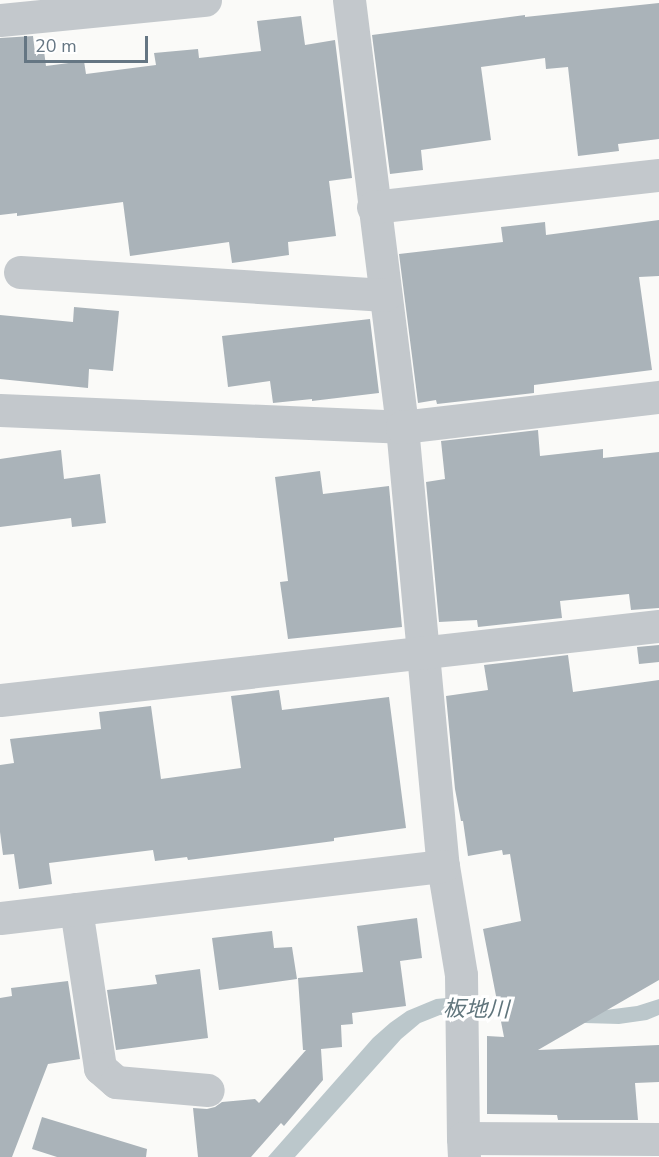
<!DOCTYPE html>
<html>
<head>
<meta charset="utf-8">
<style>
	body { margin:0 }
	#map { position:relative; width:659px; height:1157px; overflow:hidden; background:#fafaf8; font-family:"Nunito Sans","Noto Sans JP",sans-serif }
	div>[style] { position:absolute }
	.water>* { inset:0; background:#bbc7cb }
	.building>* { inset:0; background:#aab3b9 }
	.minor>* { height:33px; margin:-16.5px; padding:0 16.5px; transform-origin:16.5px; border-radius:16.5px; background:#c3c8cc }
	span { translate:-50% -50%; white-space:nowrap; text-align:center; line-height:1.15; -webkit-text-stroke:6px #fff; paint-order:stroke }
	.water-label { font-size:22px; color:#60757c; font-style:italic }
	.scale { position:absolute; left:24px; top:36px; width:124px; height:27px; box-sizing:border-box; border:3px solid #657683; border-top:0; padding-left:8px; font-size:18px; line-height:21px; white-space:nowrap; color:#657683; -webkit-text-stroke:4px #fff; paint-order:stroke }
</style>
</head>
<body>
<div id="map">
	<div class="water">
		<i style="clip-path:polygon(457px 997px,590px 1012px,637px 1006px,659px 999px,659px 1015px,647px 1020px,619px 1024px,550px 1022px,477px 1014px,440px 1015px,420px 1023px,401px 1039px,295px 1157px,268px 1157px,373px 1038px,390px 1023px,407px 1011px,436px 999px)"></i>
	</div>
	<div class="building">
		<i style="clip-path:polygon(659px 3px,659px 139px,618px 144px,619px 151px,578px 156px,568px 67px,546px 69px,545px 58px,481px 67px,491px 140px,421px 150px,423px 170px,390px 174px,372px 35px,525px 15px,525px 17px)"></i>
		<i style="clip-path:polygon(301px 16px,305px 45px,335px 40px,352px 178px,329px 181px,336px 236px,288px 242px,289px 255px,232px 263px,229px 242px,130px 256px,123px 202px,17px 216px,17px 213px,0 215px,0 38px,33px 36px,35px 53px,44px 51px,46px 66px,84px 61px,86px 74px,156px 65px,154px 53px,198px 49px,199px 58px,261px 51px,257px 21px)"></i>
		<i style="clip-path:polygon(659px 220px,659px 276px,639px 277px,652px 370px,534px 385px,534px 393px,437px 404px,436px 400px,418px 403px,399px 254px,503px 242px,501px 227px,545px 222px,546px 235px)"></i>
		<i style="clip-path:polygon(74px 307px,119px 311px,113px 371px,89px 369px,88px 388px,0 379px,0 315px,73px 322px)"></i>
		<i style="clip-path:polygon(370px 319px,379px 393px,312px 401px,312px 399px,273px 403px,270px 381px,228px 387px,222px 336px)"></i>
		<i style="clip-path:polygon(538px 430px,540px 456px,603px 449px,603px 458px,659px 452px,659px 608px,631px 610px,629px 594px,560px 601px,562px 618px,478px 627px,477px 620px,439px 622px,426px 482px,445px 479px,441px 441px)"></i>
		<i style="clip-path:polygon(61px 450px,64px 479px,100px 474px,106px 523px,72px 527px,71px 518px,0 527px,0 459px)"></i>
		<i style="clip-path:polygon(320px 471px,323px 494px,389px 486px,402px 627px,288px 639px,280px 582px,288px 581px,275px 477px)"></i>
		<i style="clip-path:polygon(659px 645px,659px 662px,639px 664px,637px 647px)"></i>
		<i style="clip-path:polygon(568px 655px,573px 692px,659px 680px,659px 980px,538px 1050px,659px 1045px,659px 1082px,635px 1083px,638px 1120px,558px 1120px,557px 1115px,487px 1114px,487px 1036px,504px 1037px,483px 929px,521px 921px,510px 854px,503px 855px,502px 850px,468px 856px,463px 821px,461px 821px,455px 789px,446px 696px,488px 690px,484px 665px)"></i>
		<i style="clip-path:polygon(279px 690px,282px 710px,389px 697px,406px 828px,334px 838px,334px 841px,188px 860px,187px 857px,155px 861px,153px 850px,49px 863px,52px 884px,19px 889px,14px 854px,3px 855px,0 832px,0 765px,14px 763px,10px 739px,101px 729px,99px 712px,151px 706px,161px 779px,241px 768px,231px 696px)"></i>
		<i style="clip-path:polygon(417px 918px,422px 958px,400px 961px,406px 1006px,352px 1013px,353px 1024px,341px 1025px,342px 1047px,321px 1049px,323px 1080px,284px 1126px,281px 1123px,251px 1157px,198px 1157px,193px 1108px,207px 1109px,215px 1107px,222px 1102px,255px 1099px,259px 1103px,306px 1050px,303px 1050px,298px 978px,363px 972px,357px 926px)"></i>
		<i style="clip-path:polygon(272px 931px,274px 948px,292px 947px,297px 979px,219px 990px,212px 938px)"></i>
		<i style="clip-path:polygon(200px 969px,208px 1038px,116px 1050px,107px 990px,157px 984px,155px 975px)"></i>
		<i style="clip-path:polygon(68px 981px,80px 1059px,48px 1064px,12px 1157px,0 1157px,0 998px,12px 996px,11px 988px)"></i>
		<i style="clip-path:polygon(42px 1117px,147px 1149px,146px 1157px,57px 1157px,32px 1149px)"></i>
	</div>
	<div class="minor">
		<i style="left:349px;top:0;width:430px;rotate:82.9deg"></i>
		<i style="left:402px;top:427px;width:441px;rotate:84.7deg"></i>
		<i style="left:443px;top:866px;width:110px;rotate:80.6deg"></i>
		<i style="left:461px;top:975px;width:163px;rotate:89.3deg"></i>
		<i style="left:0;top:20px;width:206px;rotate:-5.6deg"></i>
		<i style="left:373px;top:207px;width:288px;rotate:-6.4deg"></i>
		<i style="left:20px;top:272px;width:366px;rotate:3.6deg"></i>
		<i style="left:0;top:410px;width:402px;rotate:2.4deg"></i>
		<i style="left:402px;top:427px;width:259px;rotate:-6.7deg"></i>
		<i style="left:0;top:700px;width:663px;rotate:-6.41deg"></i>
		<i style="left:76px;top:909px;width:161px;rotate:81.4deg"></i>
		<i style="left:100px;top:1068px;width:21px;rotate:41deg"></i>
		<i style="left:116px;top:1082px;width:92px;rotate:5deg"></i>
		<i style="left:0;top:918px;width:446px;rotate:-6.7deg"></i>
		<i style="left:464px;top:1157px;width:19px;rotate:-93deg"></i>
		<i style="left:463px;top:1138px;width:196px;rotate:0.3deg"></i>
	</div>
	<div class="water-label">
		<span style="left:476px;top:1010px;rotate:1deg">板地川</span>
	</div>
	<div class="scale">20 m</div>
</div>
</body>
</html>
